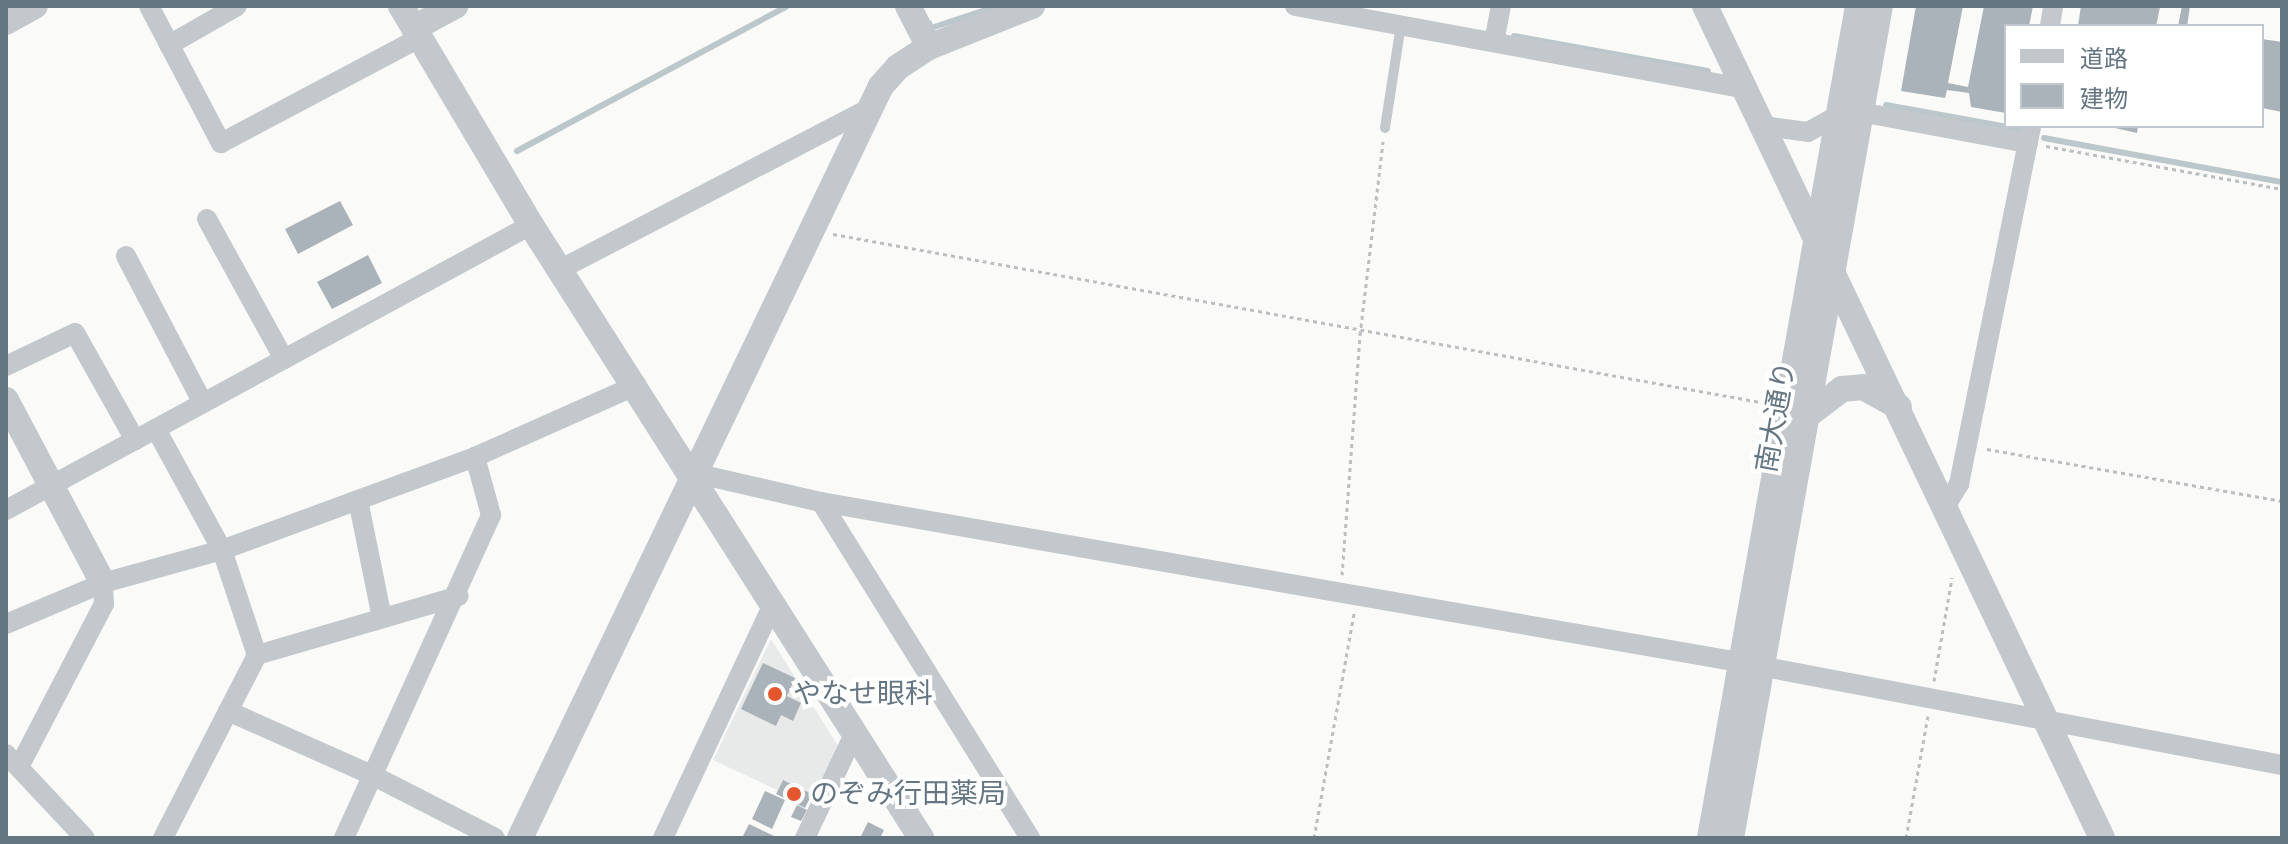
<!DOCTYPE html>
<html>
<head>
<meta charset="utf-8">
<style>
	body { margin:0 }
	#map { position:relative; width:2288px; height:844px; overflow:hidden; background:#fafaf8; font-family:Karla,"Noto Sans JP",sans-serif }
	div>[style] { position:absolute }
	.built>* { inset:0; background:#e8e9e9 }
	.stream>* { height:6px; margin:-3px; padding:0 3px; transform-origin:3px; border-radius:3px; background:#bbc7cb }
	.building>* { inset:0; background:#aab3b9 }
	.path>* { height:3px; margin-top:-1.5px; transform-origin:0; background:repeating-linear-gradient(90deg,#bbbfc2 0 4px,transparent 0 8px) }
	.service>* { height:10px; margin:-5px; padding:0 5px; transform-origin:5px; border-radius:5px; background:#c3c8cc }
	.minor>* { height:20px; margin:-10px; padding:0 10px; transform-origin:10px; border-radius:10px; background:#c3c8cc }
	.tertiary>* { height:26px; margin:-13px; padding:0 13px; transform-origin:13px; border-radius:13px; background:#c3c8cc }
	.dots>* { width:22px; height:22px; translate:-50% -50%; box-sizing:border-box; border:4px solid #fff; border-radius:50% }
	span { translate:-50% -50%; white-space:nowrap; text-align:center; line-height:1.15; -webkit-text-stroke:8px #fff; paint-order:stroke }
	.street-label { font-size:28px; color:#657683 }
	.poi-label { font-size:28px; color:#657683 }
	.left { translate:0 -50%; text-align:left }
	.frame { position:absolute; inset:0; border:8px solid #657683; pointer-events:none }
	.legend { position:absolute; left:2004px; top:24px; width:260px; height:104px; box-sizing:border-box; background:#fff; border:2px solid #c1c8cd; margin:0; padding:10px 14px; list-style:none; font-size:24px; color:#657683 }
	.legend li { display:flex; align-items:center; gap:16px; height:40px }
	.legend b { width:40px; border:2px solid #c1c8cd }
</style>
</head>
<body>
<div id="map">
	<div class="built">
		<i style="clip-path:polygon(771px 639px,840px 749px,818px 797px,783px 780px,777px 790px,713px 760px)"></i>
	</div>
	<div class="stream">
		<i style="left:929px;top:23px;width:5px;rotate:68deg"></i>
		<i style="left:931px;top:28px;width:71px;rotate:-18.2deg"></i>
		<i style="left:1514px;top:36px;width:197px;rotate:10.2deg"></i>
		<i style="left:1886px;top:105px;width:136px;rotate:10.2deg"></i>
		<i style="left:2044px;top:138px;width:242px;rotate:10.5deg"></i>
		<i style="left:517px;top:151px;width:306px;rotate:-28.2deg"></i>
	</div>
	<div class="building">
		<i style="clip-path:polygon(1916px 6px,1963px 6px,1948px 83px,1968px 87px,1984px 6px,2033px 6px,2029px 26px,2006px 26px,2006px 113px,1971px 107px,1969px 93px,1947px 90px,1945px 98px,1901px 91px)"></i>
		<i style="clip-path:polygon(2081px 6px,2152px 6px,2160px 7px,2156px 26px,2078px 26px)"></i>
		<i style="clip-path:polygon(2182px 6px,2190px 6px,2187px 26px,2178px 26px)"></i>
		<i style="clip-path:polygon(2262px 39px,2282px 42px,2282px 112px,2262px 108px)"></i>
		<i style="clip-path:polygon(2106px 126px,2138px 126px,2137px 133px)"></i>
		<i style="clip-path:polygon(340px 201px,353px 225px,298px 254px,285px 229px)"></i>
		<i style="clip-path:polygon(368px 255px,382px 283px,332px 309px,317px 282px)"></i>
		<i style="clip-path:polygon(763px 663px,795px 678px,787px 696px,801px 703px,793px 721px,781px 715px,776px 726px,741px 709px)"></i>
		<i style="clip-path:polygon(783px 780px,812px 794px,805px 808px,776px 794px)"></i>
		<i style="clip-path:polygon(765px 791px,785px 800px,772px 829px,752px 819px)"></i>
		<i style="clip-path:polygon(797px 805px,807px 810px,801px 821px,791px 817px)"></i>
		<i style="clip-path:polygon(868px 822px,884px 830px,880px 838px,860px 838px)"></i>
		<i style="clip-path:polygon(749px 824px,774px 836px,773px 838px,742px 838px)"></i>
	</div>
	<div class="path">
		<i style="left:2046px;top:146px;width:240px;rotate:10.3deg"></i>
		<i style="left:833px;top:234px;width:948px;rotate:10.27deg"></i>
		<i style="left:1987px;top:449px;width:300px;rotate:10deg"></i>
		<i style="left:1342px;top:575px;width:241px;rotate:-85.7deg"></i>
		<i style="left:1360px;top:335px;width:195px;rotate:-83.2deg"></i>
		<i style="left:1934px;top:681px;width:105px;rotate:-80.1deg"></i>
		<i style="left:1314px;top:838px;width:229px;rotate:-79.9deg"></i>
		<i style="left:1906px;top:838px;width:124px;rotate:-79.8deg"></i>
	</div>
	<div class="service">
		<i style="left:1385px;top:128px;width:104px;rotate:-81.2deg"></i>
	</div>
	<div class="minor">
		<i style="left:149px;top:6px;width:155px;rotate:62.3deg"></i>
		<i style="left:221px;top:143px;width:224px;rotate:-27.9deg"></i>
		<i style="left:1295px;top:6px;width:459px;rotate:10.4deg"></i>
		<i style="left:2050px;top:26px;width:20px;rotate:-81deg"></i>
		<i style="left:1494px;top:42px;width:37px;rotate:-79deg"></i>
		<i style="left:169px;top:45px;width:78px;rotate:-29.8deg"></i>
		<i style="left:1860px;top:112px;width:171px;rotate:10.5deg"></i>
		<i style="left:1763px;top:126px;width:45px;rotate:7.6deg"></i>
		<i style="left:1808px;top:132px;width:33px;rotate:-29deg"></i>
		<i style="left:207px;top:219px;width:160px;rotate:61.2deg"></i>
		<i style="left:126px;top:256px;width:166px;rotate:62.4deg"></i>
		<i style="left:561px;top:269px;width:345px;rotate:-27.5deg"></i>
		<i style="left:6px;top:366px;width:76px;rotate:-25.6deg"></i>
		<i style="left:75px;top:333px;width:123px;rotate:60.7deg"></i>
		<i style="left:156px;top:429px;width:138px;rotate:61.4deg"></i>
		<i style="left:222px;top:550px;width:111px;rotate:71.6deg"></i>
		<i style="left:257px;top:655px;width:206px;rotate:117.2deg"></i>
		<i style="left:694px;top:473px;width:130px;rotate:12.9deg"></i>
		<i style="left:821px;top:502px;width:937px;rotate:9.89deg"></i>
		<i style="left:1744px;top:663px;width:548px;rotate:10.74deg"></i>
		<i style="left:358px;top:500px;width:120px;rotate:78.5deg"></i>
		<i style="left:821px;top:502px;width:396px;rotate:58.1deg"></i>
		<i style="left:1946px;top:505px;width:25px;rotate:-58deg"></i>
		<i style="left:1959px;top:484px;width:365px;rotate:-78.6deg"></i>
		<i style="left:6px;top:510px;width:597px;rotate:-28.5deg"></i>
		<i style="left:6px;top:624px;width:105px;rotate:-22.9deg"></i>
		<i style="left:103px;top:583px;width:123px;rotate:-15.5deg"></i>
		<i style="left:222px;top:550px;width:270px;rotate:-20.2deg"></i>
		<i style="left:475px;top:457px;width:177px;rotate:-24deg"></i>
		<i style="left:257px;top:655px;width:210px;rotate:-16.3deg"></i>
		<i style="left:228px;top:711px;width:160px;rotate:24deg"></i>
		<i style="left:374px;top:776px;width:136px;rotate:27.1deg"></i>
		<i style="left:6px;top:754px;width:115px;rotate:46.8deg"></i>
		<i style="left:19px;top:767px;width:184px;rotate:-62.5deg"></i>
		<i style="left:104px;top:604px;width:21px;rotate:-93deg"></i>
		<i style="left:344px;top:838px;width:355px;rotate:-65.5deg"></i>
		<i style="left:491px;top:515px;width:60px;rotate:-105.4deg"></i>
		<i style="left:663px;top:838px;width:261px;rotate:-64.8deg"></i>
		<i style="left:805px;top:838px;width:117px;rotate:-64.7deg"></i>
	</div>
	<div class="tertiary">
		<i style="left:401px;top:6px;width:255px;rotate:59.3deg"></i>
		<i style="left:531px;top:225px;width:727px;rotate:57.53deg"></i>
		<i style="left:908px;top:6px;width:46px;rotate:62.9deg"></i>
		<i style="left:1705px;top:6px;width:922px;rotate:64.49deg"></i>
		<i style="left:6px;top:22px;width:33px;rotate:-29deg"></i>
		<i style="left:414px;top:28px;width:47px;rotate:-28.2deg"></i>
		<i style="left:6px;top:400px;width:207px;rotate:62.1deg"></i>
		<i style="left:1808px;top:415px;width:43px;rotate:-37.4deg"></i>
		<i style="left:1842px;top:389px;width:21px;rotate:-5deg"></i>
		<i style="left:1863px;top:387px;width:41px;rotate:29.1deg"></i>
		<i style="left:520px;top:838px;width:834px;rotate:-64.36deg"></i>
		<i style="left:881px;top:86px;width:25px;rotate:-48deg"></i>
		<i style="left:898px;top:67px;width:37px;rotate:-33deg"></i>
		<i style="left:929px;top:47px;width:111px;rotate:-21.7deg"></i>
		<i style="left:1710px;top:838px;width:845px;rotate:-79.91deg"></i>
		<i style="left:1731px;top:838px;width:845px;rotate:-79.85deg"></i>
	</div>
	<div class="dots">
		<i style="left:775px;top:694px;background:#e4572e"></i>
		<i style="left:794px;top:794px;background:#e4572e"></i>
	</div>
	<div class="street-label">
		<span style="left:1776px;top:417px;rotate:-80deg">南大通り</span>
	</div>
	<div class="poi-label">
		<span class="left" style="left:793px;top:694px">やなせ眼科</span>
		<span class="left" style="left:810px;top:794px">のぞみ行田薬局</span>
	</div>
	<div class="frame"></div>
	<ul class="legend">
	<li><b style="height:10px;background:#c3c8cc"></b>道路</li>
	<li><b style="height:22px;background:#aab3b9"></b>建物</li>
	</ul>
</div>
</body>
</html>
